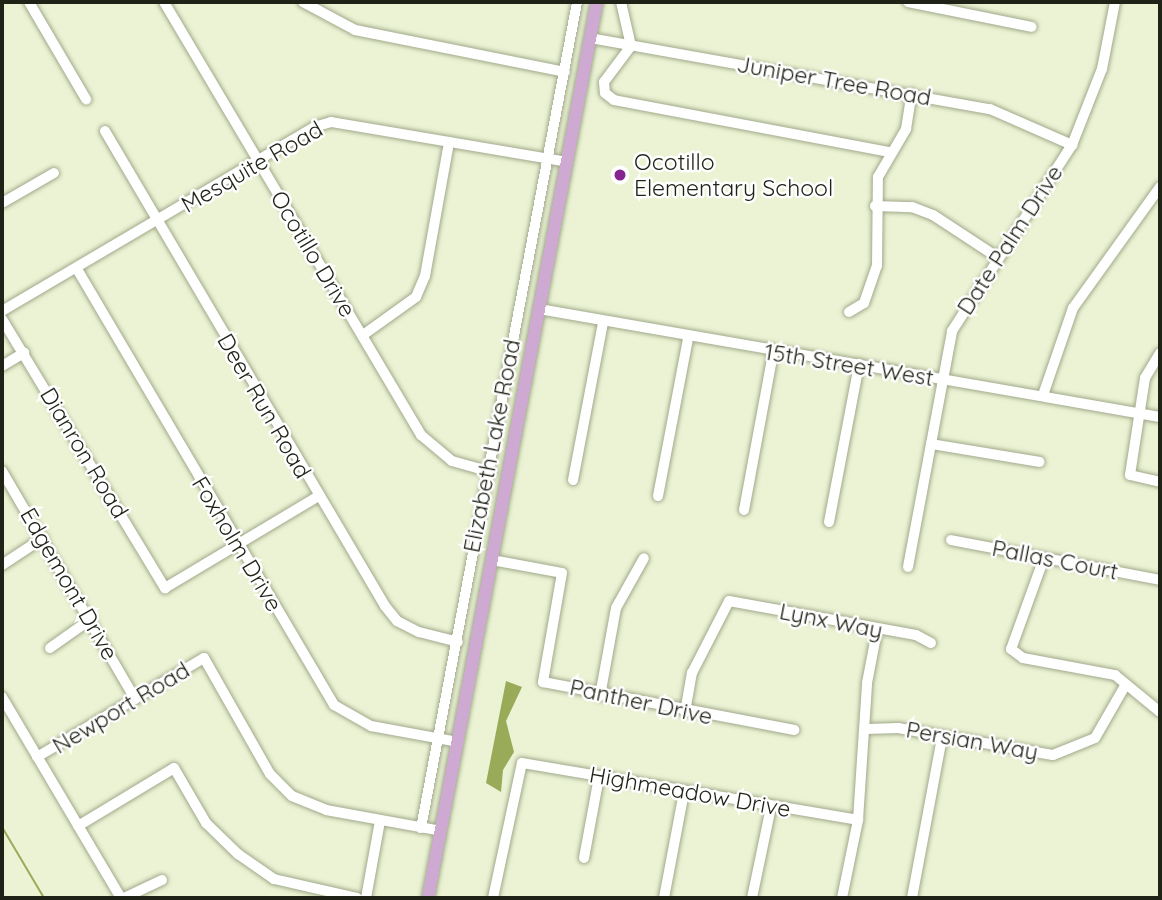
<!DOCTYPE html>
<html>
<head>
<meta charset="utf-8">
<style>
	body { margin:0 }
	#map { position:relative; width:1162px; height:900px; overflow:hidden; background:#ebf3d4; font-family:Quicksand,sans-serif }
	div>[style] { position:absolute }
	.water>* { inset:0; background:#99ab58 }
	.stream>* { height:2px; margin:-1px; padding:0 1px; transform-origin:1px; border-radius:1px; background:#99ab58 }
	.roads { filter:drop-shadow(0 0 2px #a1a98b) drop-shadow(0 0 2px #a1a98b) }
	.minor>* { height:10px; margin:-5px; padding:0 5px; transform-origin:5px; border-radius:5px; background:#fff }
	.major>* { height:12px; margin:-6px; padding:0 6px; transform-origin:6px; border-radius:6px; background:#cea9d2 }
	.dots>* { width:19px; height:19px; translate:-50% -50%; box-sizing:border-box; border:4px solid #fff; border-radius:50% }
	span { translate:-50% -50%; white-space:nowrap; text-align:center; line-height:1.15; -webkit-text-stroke:5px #fff; paint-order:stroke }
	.street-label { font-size:23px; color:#1f2217 }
	.poi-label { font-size:23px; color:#1f2217 }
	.left { translate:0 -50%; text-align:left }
	.frame { position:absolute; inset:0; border:4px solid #1f2217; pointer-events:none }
</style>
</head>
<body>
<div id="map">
	<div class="water">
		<i style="clip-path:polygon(506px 681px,522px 687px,506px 721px,514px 752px,503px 770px,501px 792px,486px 783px)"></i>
	</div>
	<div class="stream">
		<i style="left:2px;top:827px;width:82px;rotate:59.4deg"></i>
	</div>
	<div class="roads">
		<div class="minor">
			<i style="left:29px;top:2px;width:113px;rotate:59.6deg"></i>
			<i style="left:164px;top:2px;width:504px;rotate:59.31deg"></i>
			<i style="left:421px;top:435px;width:40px;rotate:40deg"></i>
			<i style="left:452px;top:461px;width:41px;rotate:15.8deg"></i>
			<i style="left:303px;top:2px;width:59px;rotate:28.3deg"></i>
			<i style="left:355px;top:30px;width:214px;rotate:11.3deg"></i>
			<i style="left:621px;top:2px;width:45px;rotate:77.2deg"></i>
			<i style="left:631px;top:46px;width:45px;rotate:126.9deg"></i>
			<i style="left:604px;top:82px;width:11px;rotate:85deg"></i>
			<i style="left:605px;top:93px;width:11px;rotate:38deg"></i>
			<i style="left:614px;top:100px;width:281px;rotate:10.7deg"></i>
			<i style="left:908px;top:2px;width:126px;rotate:11.4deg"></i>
			<i style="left:590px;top:38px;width:406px;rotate:10.1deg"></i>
			<i style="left:990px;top:109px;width:90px;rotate:23.7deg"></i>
			<i style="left:105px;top:131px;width:551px;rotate:59.48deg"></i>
			<i style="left:385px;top:606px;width:19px;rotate:51deg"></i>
			<i style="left:397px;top:621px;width:25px;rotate:27deg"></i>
			<i style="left:419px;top:632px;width:40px;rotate:14.4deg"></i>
			<i style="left:2px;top:203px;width:60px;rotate:-30deg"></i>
			<i style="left:875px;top:206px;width:37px;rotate:2deg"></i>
			<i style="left:912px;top:207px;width:22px;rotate:21deg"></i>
			<i style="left:933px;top:215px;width:77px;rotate:33.3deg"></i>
			<i style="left:77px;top:269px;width:506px;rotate:59.48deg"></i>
			<i style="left:334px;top:705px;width:43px;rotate:29.6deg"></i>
			<i style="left:371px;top:726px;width:88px;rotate:10.4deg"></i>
			<i style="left:539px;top:309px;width:630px;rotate:9.87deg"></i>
			<i style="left:2px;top:311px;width:362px;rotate:-30.5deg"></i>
			<i style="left:314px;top:127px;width:18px;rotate:-16deg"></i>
			<i style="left:331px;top:122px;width:239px;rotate:9.6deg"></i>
			<i style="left:849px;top:312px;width:17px;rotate:-31deg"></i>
			<i style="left:864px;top:303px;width:39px;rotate:-71deg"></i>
			<i style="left:877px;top:266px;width:89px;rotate:-89.4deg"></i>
			<i style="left:878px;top:177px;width:56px;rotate:-59.7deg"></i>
			<i style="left:906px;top:129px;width:36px;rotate:-81deg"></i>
			<i style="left:2px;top:319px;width:315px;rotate:58.8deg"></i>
			<i style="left:165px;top:588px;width:177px;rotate:-30.9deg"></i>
			<i style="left:363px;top:335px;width:65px;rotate:-35.6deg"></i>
			<i style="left:416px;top:297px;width:23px;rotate:-67deg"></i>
			<i style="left:425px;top:276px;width:136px;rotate:-79.8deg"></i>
			<i style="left:1160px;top:353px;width:29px;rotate:121deg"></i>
			<i style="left:1145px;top:378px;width:98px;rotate:98.8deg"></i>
			<i style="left:1130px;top:475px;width:31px;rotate:13deg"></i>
			<i style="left:2px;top:366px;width:26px;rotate:-31deg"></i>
			<i style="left:1043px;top:395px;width:92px;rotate:-71deg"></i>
			<i style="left:1073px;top:308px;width:149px;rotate:-54.3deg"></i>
			<i style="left:931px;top:444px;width:110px;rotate:9.4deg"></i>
			<i style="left:2px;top:471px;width:264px;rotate:59.7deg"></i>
			<i style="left:573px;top:480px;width:161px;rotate:-79.2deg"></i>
			<i style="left:658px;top:496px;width:161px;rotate:-79.2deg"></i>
			<i style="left:744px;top:510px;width:160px;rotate:-79.5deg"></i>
			<i style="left:829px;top:522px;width:161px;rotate:-79.2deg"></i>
			<i style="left:951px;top:540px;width:213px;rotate:10.8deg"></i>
			<i style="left:1044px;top:558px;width:97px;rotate:109.9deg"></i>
			<i style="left:1011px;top:649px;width:15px;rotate:37deg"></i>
			<i style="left:1023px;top:658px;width:94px;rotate:10.5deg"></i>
			<i style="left:1115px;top:675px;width:58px;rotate:39.4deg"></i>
			<i style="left:492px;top:560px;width:71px;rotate:10.5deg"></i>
			<i style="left:562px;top:573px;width:111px;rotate:99.9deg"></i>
			<i style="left:543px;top:682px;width:256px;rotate:10.8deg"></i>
			<i style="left:2px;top:565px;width:49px;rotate:-33.4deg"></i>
			<i style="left:908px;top:567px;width:240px;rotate:-79.4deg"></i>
			<i style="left:952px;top:331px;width:221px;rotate:-57.2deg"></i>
			<i style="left:1072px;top:145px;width:82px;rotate:-68.5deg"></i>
			<i style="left:1102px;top:69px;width:68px;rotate:-79deg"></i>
			<i style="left:50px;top:648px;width:50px;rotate:-35.3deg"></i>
			<i style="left:600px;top:696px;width:89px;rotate:-79.7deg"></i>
			<i style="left:616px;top:608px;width:57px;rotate:-60.8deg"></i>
			<i style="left:2px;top:697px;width:234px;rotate:59.4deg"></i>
			<i style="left:685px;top:712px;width:40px;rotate:-80deg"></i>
			<i style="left:692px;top:673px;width:81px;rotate:-62.8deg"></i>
			<i style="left:729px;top:601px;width:190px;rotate:10.3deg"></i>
			<i style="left:916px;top:635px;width:17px;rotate:28deg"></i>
			<i style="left:867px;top:729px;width:31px;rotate:-2deg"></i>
			<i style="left:898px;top:728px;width:157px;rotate:9.9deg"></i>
			<i style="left:1053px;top:755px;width:45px;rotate:-22deg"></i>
			<i style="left:1095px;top:738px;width:62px;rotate:-60.1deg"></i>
			<i style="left:37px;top:757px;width:194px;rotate:-30.7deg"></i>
			<i style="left:204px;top:658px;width:133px;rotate:60.4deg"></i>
			<i style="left:270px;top:774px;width:31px;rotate:45deg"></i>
			<i style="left:292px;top:796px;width:37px;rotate:22deg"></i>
			<i style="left:326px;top:810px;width:117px;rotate:10.3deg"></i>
			<i style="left:78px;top:826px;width:112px;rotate:-31.1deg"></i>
			<i style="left:174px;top:768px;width:64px;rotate:59.8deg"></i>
			<i style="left:206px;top:823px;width:45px;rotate:44.1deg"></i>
			<i style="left:238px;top:854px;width:44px;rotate:34.8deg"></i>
			<i style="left:274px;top:879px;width:85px;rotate:12.9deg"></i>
			<i style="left:421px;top:828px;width:841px;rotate:-79.3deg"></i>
			<i style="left:584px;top:858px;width:82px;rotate:-79.5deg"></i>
			<i style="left:124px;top:898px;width:42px;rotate:-25.3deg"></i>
			<i style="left:366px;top:898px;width:78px;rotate:-79.7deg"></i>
			<i style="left:493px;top:898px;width:138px;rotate:-77.9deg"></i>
			<i style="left:522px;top:763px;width:341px;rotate:9.6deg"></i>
			<i style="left:664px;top:898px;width:108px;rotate:-79.3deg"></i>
			<i style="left:752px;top:898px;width:93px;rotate:-78.2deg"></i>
			<i style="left:842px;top:898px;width:80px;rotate:-78.4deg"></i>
			<i style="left:858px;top:820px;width:137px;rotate:-86.2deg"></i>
			<i style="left:867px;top:683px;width:53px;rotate:-79.1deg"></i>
			<i style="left:912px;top:898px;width:164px;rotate:-79.4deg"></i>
		</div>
		<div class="major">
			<i style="left:428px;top:898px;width:912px;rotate:-79.32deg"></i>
		</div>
	</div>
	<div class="dots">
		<i style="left:620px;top:175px;background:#842590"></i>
	</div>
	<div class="street-label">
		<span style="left:834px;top:81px;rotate:10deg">Juniper Tree Road</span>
		<span style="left:252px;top:167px;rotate:-30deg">Mesquite Road</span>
		<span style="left:1010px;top:240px;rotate:-57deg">Date Palm Drive</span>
		<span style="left:313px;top:254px;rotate:59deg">Ocotillo Drive</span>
		<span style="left:849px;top:365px;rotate:9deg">15th Street West</span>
		<span style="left:264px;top:406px;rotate:60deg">Deer Run Road</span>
		<span style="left:492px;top:446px;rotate:-79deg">Elizabeth Lake Road</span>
		<span style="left:84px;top:453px;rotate:59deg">Dianron Road</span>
		<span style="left:237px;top:544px;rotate:59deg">Foxholm Drive</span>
		<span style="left:1055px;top:560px;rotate:11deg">Pallas Court</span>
		<span style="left:69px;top:584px;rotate:60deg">Edgemont Drive</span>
		<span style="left:831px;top:621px;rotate:11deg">Lynx Way</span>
		<span style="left:641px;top:702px;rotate:12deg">Panther Drive</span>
		<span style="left:121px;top:708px;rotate:-31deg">Newport Road</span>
		<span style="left:972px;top:741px;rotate:10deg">Persian Way</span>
		<span style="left:690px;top:792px;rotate:10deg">Highmeadow Drive</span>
	</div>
	<div class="poi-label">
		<span class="left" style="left:634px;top:175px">Ocotillo<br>Elementary School</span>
	</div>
	<div class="frame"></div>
</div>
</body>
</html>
